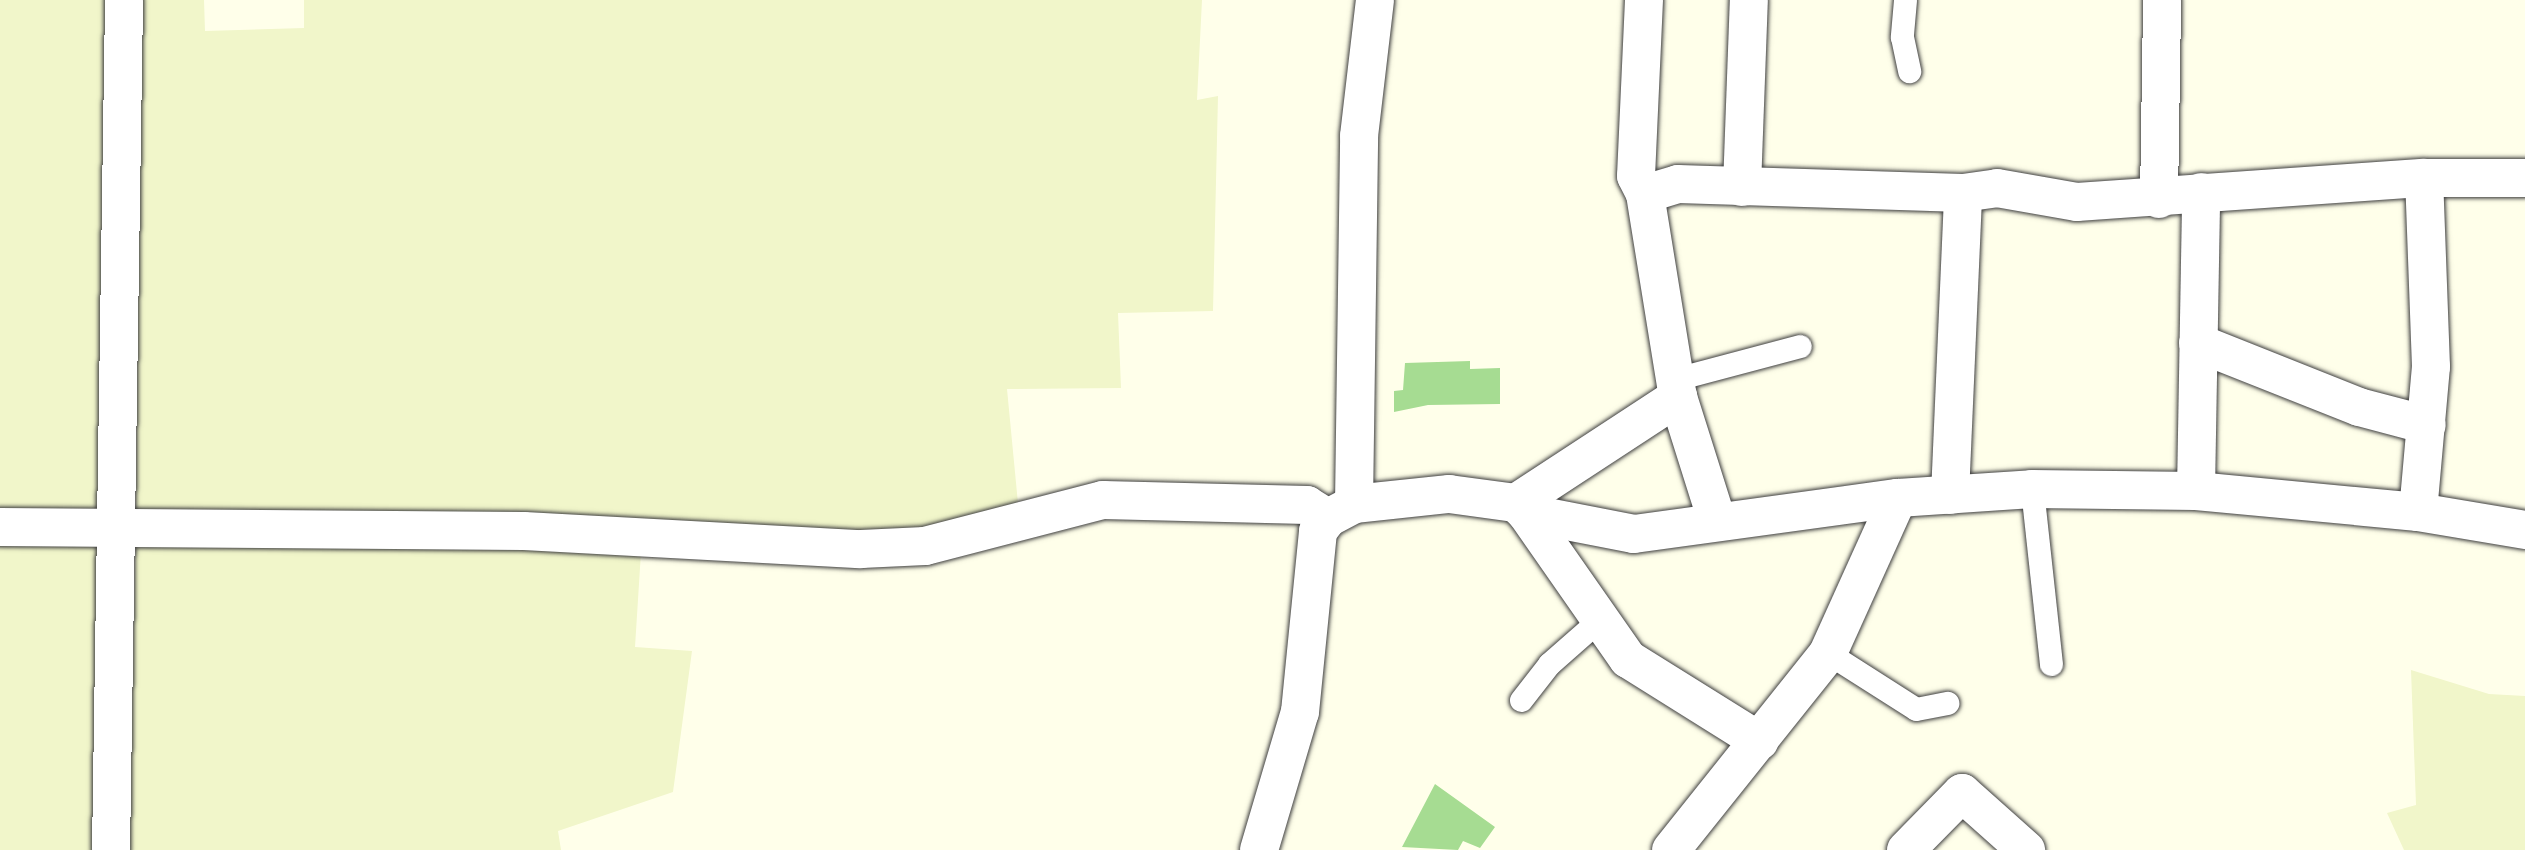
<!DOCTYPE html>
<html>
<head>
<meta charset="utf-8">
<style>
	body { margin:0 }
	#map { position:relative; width:2525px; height:850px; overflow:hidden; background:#ffffea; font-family:Lora,serif }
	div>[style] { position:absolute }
	.farmland>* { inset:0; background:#f1f6ca }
	.forest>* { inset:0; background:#a6dc92 }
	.roads { filter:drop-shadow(0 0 2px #3f3f3f) drop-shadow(0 0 2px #3f3f3f) }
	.service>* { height:23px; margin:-11.5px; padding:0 11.5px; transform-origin:11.5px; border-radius:11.5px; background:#fff }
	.minor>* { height:38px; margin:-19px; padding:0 19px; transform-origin:19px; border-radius:19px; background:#fff }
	span { translate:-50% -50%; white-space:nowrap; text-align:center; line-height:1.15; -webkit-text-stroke:7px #fff; paint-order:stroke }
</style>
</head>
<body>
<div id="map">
	<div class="farmland">
		<i style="clip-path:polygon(0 0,107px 0,98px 517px,0 516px)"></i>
		<i style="clip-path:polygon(141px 0,204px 0,205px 31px,304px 28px,304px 0,1202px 0,1197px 100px,1218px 96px,1213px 311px,1118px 313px,1121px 388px,1007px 389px,1019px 514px,962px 533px,136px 515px)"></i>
		<i style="clip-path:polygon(0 541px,101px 542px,96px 850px,0 850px)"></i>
		<i style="clip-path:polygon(136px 542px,641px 552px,635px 647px,692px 651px,673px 792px,558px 831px,561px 850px,129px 850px)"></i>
		<i style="clip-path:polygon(2411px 670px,2489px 694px,2525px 696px,2525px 850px,2404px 850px,2387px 813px,2416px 805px)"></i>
	</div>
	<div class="forest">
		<i style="clip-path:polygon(1470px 361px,1470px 369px,1500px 368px,1500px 404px,1428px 405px,1394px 412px,1394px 391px,1403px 390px,1405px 363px)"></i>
		<i style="clip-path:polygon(1435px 784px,1495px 827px,1480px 848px,1463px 841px,1458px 850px,1402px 847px)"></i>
	</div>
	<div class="roads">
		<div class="service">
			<i style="left:1905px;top:0;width:37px;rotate:95deg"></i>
			<i style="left:1902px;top:37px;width:35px;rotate:78deg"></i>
			<i style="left:1676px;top:379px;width:128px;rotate:-14.9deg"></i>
			<i style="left:2032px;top:489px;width:176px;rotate:83.8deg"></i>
			<i style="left:1828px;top:653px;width:104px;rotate:32.5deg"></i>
			<i style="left:1916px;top:709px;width:32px;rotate:-11deg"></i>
			<i style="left:1521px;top:700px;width:46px;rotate:-52.1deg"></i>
			<i style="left:1549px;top:664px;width:68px;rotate:-41.4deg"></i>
		</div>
		<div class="minor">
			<i style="left:1644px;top:0;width:176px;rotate:92.6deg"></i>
			<i style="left:1636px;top:176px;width:20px;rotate:63deg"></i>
			<i style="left:1645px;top:194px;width:206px;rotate:80.8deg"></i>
			<i style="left:1678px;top:397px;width:130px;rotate:72.5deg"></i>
			<i style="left:1742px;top:187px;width:187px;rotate:-87.9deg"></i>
			<i style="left:1645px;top:194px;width:34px;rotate:-17deg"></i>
			<i style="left:1678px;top:184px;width:285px;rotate:1.8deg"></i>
			<i style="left:1963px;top:193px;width:34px;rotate:-8deg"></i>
			<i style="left:1997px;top:188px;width:81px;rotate:9.9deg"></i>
			<i style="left:2077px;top:202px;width:348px;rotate:-4deg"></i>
			<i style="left:2424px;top:178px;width:101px"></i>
			<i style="left:2159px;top:199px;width:199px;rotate:-89.1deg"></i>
			<i style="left:2198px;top:343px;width:173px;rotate:21.7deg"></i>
			<i style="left:2359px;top:407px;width:70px;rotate:14.8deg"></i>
			<i style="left:2196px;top:491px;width:299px;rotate:-89deg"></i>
			<i style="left:1950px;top:495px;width:302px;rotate:-87.5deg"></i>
			<i style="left:1516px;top:503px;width:194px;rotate:-33.2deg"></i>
			<i style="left:1354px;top:504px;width:368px;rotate:-89.2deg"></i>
			<i style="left:1359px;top:136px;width:137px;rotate:-83.3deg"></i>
			<i style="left:2418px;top:512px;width:146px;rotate:-84.9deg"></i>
			<i style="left:2431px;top:367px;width:189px;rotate:-92.1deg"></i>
			<i style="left:1526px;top:513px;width:178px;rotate:55.1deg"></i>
			<i style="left:1628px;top:659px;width:155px;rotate:32deg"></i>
			<i style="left:0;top:527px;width:524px;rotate:0.44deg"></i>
			<i style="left:524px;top:531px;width:337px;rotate:3.1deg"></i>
			<i style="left:861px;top:549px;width:64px;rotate:-2.7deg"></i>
			<i style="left:925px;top:546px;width:184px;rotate:-14.5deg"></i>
			<i style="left:1103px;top:500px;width:204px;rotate:1.4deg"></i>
			<i style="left:1307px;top:505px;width:25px;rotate:32deg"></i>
			<i style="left:111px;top:850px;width:850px;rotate:-89.12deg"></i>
			<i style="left:1259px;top:850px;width:144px;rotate:-73.5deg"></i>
			<i style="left:1300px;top:712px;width:182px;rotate:-84.3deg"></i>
			<i style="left:1318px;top:531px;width:16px;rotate:-52deg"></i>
			<i style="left:1328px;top:518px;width:30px;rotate:-28deg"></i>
			<i style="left:1354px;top:504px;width:96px;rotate:-6deg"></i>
			<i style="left:1449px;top:494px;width:68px;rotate:7.7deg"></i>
			<i style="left:1516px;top:503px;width:14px;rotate:45deg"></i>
			<i style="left:1526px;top:513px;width:110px;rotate:11deg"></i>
			<i style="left:1634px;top:534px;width:266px;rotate:-7.8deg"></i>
			<i style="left:1898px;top:498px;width:134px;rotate:-3.8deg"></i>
			<i style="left:2032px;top:489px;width:164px;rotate:0.7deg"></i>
			<i style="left:2196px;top:491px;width:223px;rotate:5.4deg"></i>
			<i style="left:2418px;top:512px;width:109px;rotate:9.5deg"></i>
			<i style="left:1671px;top:850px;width:252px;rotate:-51.4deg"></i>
			<i style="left:1828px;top:653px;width:170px;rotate:-65.7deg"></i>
			<i style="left:1906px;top:850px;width:80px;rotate:-45.5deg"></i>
			<i style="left:1962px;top:793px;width:86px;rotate:41.7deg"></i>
		</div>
	</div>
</div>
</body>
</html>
